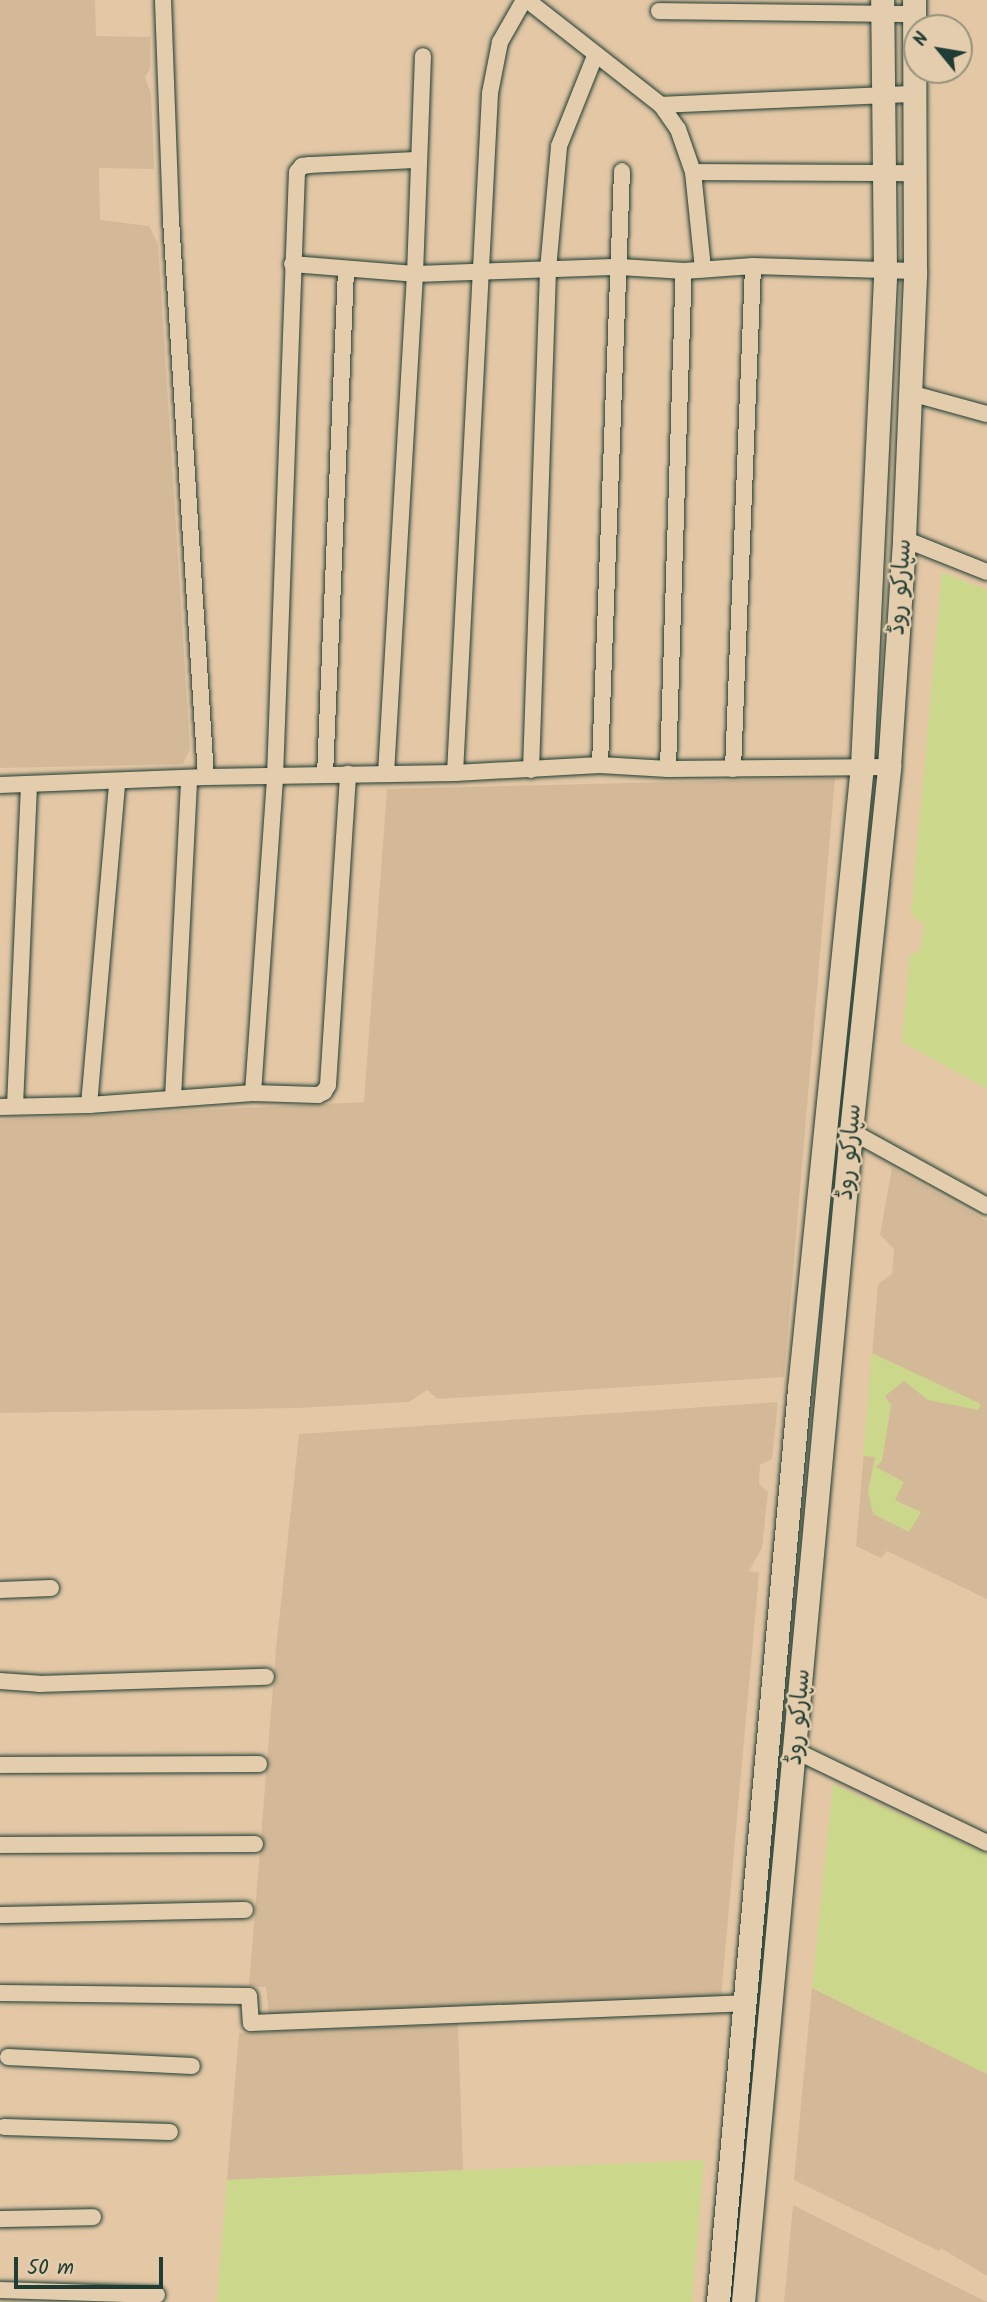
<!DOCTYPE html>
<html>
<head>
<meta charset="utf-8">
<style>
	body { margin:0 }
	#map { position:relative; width:987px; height:2302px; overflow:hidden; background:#e4c8a6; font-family:Kalam,"Playpen Sans Arabic",sans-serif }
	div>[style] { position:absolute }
	.built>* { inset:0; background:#d3b998 }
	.green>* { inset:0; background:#cbd78a }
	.roads { filter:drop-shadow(0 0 2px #1f3d34) drop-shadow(0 0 2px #1f3d34) }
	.street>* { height:16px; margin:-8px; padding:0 8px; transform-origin:8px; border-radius:8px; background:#e4cdad }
	.secondary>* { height:23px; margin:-11.5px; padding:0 11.5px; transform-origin:11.5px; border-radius:11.5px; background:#e4cdad }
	span { translate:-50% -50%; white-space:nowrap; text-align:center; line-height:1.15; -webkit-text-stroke:5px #e4cdad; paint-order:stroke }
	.street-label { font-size:23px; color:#1f3d34 }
	.north { position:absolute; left:903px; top:14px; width:70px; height:70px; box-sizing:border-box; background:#e4cdad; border:2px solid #95937d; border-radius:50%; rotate:300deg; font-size:19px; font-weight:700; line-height:28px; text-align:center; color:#1f3d34 }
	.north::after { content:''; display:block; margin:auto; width:24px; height:32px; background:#1f3d34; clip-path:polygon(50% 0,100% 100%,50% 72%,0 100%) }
	.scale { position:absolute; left:14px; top:2257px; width:149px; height:32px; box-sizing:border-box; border:4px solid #1f3d34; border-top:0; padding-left:9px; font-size:21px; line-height:24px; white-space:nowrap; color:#1f3d34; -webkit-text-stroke:5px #e4cdad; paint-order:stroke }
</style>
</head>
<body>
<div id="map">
	<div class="built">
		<i style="clip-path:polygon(0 0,95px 0,96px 36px,150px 37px,150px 69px,145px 77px,151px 94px,154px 169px,99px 168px,100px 220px,149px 226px,158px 244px,190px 749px,183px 764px,0 768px)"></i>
		<i style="clip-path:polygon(835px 778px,784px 1377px,438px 1399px,427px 1390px,409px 1402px,298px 1408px,0 1413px,0 1120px,364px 1102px,387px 789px)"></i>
		<i style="clip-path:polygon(892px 1168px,987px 1221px,987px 1599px,887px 1551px,881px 1558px,856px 1546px,878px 1284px,892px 1274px,894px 1249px,880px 1235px)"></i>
		<i style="clip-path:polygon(778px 1402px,772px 1459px,760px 1465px,759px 1484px,768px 1492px,762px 1548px,749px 1571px,759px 1573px,721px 1997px,269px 2016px,266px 1987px,249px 1986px,276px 1649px,299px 1434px)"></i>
		<i style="clip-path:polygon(812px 1988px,987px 2074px,987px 2276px,941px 2248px,939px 2251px,794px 2180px)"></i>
		<i style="clip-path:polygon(458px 2024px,463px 2170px,227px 2180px,239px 2033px)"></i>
		<i style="clip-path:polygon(793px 2205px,987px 2302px,784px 2302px)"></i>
	</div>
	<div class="green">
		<i style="clip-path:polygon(942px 572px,987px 590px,987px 1089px,902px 1042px,910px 954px,920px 951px,924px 924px,911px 915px)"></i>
		<i style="clip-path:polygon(872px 1353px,981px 1404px,978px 1410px,928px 1400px,904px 1381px,885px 1396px,891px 1405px,882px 1461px,876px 1467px,904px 1482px,895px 1500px,921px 1512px,909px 1532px,873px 1514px,868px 1491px,875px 1457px,863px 1456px)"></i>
		<i style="clip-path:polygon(833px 1784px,987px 1854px,987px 2074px,812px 1988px)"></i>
		<i style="clip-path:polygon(704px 2160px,692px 2302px,217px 2302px,227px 2180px)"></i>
	</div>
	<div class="roads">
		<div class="street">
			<i style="left:163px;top:0;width:219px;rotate:87.9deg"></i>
			<i style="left:171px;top:219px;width:559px;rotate:86.41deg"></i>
			<i style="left:527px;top:0;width:170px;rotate:38.1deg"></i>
			<i style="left:661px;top:105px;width:29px;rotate:55deg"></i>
			<i style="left:678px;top:129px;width:46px;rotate:70.8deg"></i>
			<i style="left:693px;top:172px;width:98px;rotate:84.1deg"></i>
			<i style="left:659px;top:11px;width:255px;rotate:0.7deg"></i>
			<i style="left:661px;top:105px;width:253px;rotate:-2.5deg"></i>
			<i style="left:693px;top:172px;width:222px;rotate:0.3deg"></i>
			<i style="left:292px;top:264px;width:123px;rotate:4.6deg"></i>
			<i style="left:415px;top:274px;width:205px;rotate:-2deg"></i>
			<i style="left:620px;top:267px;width:64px;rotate:3.6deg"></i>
			<i style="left:684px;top:271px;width:69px;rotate:-4.1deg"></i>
			<i style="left:753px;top:266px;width:162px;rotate:1.8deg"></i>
			<i style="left:910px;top:393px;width:80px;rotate:15.3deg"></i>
			<i style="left:904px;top:539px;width:89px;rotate:21.7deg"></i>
			<i style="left:600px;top:765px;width:594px;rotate:-87.88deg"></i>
			<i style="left:668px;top:769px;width:498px;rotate:-88.2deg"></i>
			<i style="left:733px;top:769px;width:503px;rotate:-87.72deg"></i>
			<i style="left:531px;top:770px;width:500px;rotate:-88.05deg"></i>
			<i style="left:548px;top:270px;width:124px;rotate:-84.9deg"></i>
			<i style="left:559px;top:146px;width:97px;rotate:-68.2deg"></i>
			<i style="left:455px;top:773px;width:681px;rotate:-87.05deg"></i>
			<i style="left:490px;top:93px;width:52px;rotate:-78.9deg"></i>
			<i style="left:500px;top:42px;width:48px;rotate:-60.3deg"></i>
			<i style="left:386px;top:774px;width:501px;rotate:-86.68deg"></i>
			<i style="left:415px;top:274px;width:218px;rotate:-87.9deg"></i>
			<i style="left:325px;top:775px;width:506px;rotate:-87.62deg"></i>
			<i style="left:0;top:785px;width:206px;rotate:-2.2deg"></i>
			<i style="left:206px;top:777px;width:249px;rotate:-0.9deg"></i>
			<i style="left:455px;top:773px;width:145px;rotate:-3.2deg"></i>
			<i style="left:600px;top:765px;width:68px;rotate:3.4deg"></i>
			<i style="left:668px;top:769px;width:221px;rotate:-0.5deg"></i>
			<i style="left:253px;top:1093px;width:317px;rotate:-86deg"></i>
			<i style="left:275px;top:777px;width:605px;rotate:-87.92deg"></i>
			<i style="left:297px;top:172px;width:8px;rotate:-50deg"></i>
			<i style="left:302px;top:166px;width:8px;rotate:-7deg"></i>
			<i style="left:310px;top:165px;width:108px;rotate:-2.7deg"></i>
			<i style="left:173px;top:1098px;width:320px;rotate:-87.1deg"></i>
			<i style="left:89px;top:1105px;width:324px;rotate:-85deg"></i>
			<i style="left:15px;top:1106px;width:322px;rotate:-87.5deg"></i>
			<i style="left:0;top:1107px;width:89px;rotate:-1.3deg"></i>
			<i style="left:89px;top:1105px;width:164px;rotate:-4.2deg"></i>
			<i style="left:253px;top:1093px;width:65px;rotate:1.8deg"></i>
			<i style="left:318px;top:1095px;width:7px;rotate:-27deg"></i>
			<i style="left:324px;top:1092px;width:8px;rotate:-60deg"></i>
			<i style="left:328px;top:1085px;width:312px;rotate:-86.3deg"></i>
			<i style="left:851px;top:1131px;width:155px;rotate:28.9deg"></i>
			<i style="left:0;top:1590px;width:51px;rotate:-2.2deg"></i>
			<i style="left:0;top:1681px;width:39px;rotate:4deg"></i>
			<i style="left:39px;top:1684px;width:227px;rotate:-1.8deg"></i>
			<i style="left:796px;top:1751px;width:212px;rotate:25.7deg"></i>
			<i style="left:0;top:1765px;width:259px;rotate:-0.2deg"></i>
			<i style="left:0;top:1845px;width:255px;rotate:-0.2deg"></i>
			<i style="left:0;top:1915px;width:245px;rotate:-1.2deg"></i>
			<i style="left:0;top:1993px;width:249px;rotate:0.7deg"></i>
			<i style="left:249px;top:1996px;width:27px;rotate:86deg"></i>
			<i style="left:251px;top:2023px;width:494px;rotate:-2.3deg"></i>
			<i style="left:8px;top:2057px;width:184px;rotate:2.8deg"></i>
			<i style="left:4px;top:2127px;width:166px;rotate:1.7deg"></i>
			<i style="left:0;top:2219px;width:93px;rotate:-1.2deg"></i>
			<i style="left:0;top:2290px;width:157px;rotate:1.8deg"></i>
		</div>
		<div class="secondary">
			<i style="left:718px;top:2302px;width:917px;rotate:-84.93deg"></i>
			<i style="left:799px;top:1389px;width:626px;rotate:-84.23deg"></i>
			<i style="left:862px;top:766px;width:497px;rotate:-87.3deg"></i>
			<i style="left:885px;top:270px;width:270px;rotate:-90.6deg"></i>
			<i style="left:743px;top:2302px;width:1176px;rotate:-84.73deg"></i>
			<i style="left:851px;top:1131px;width:366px;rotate:-84deg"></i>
			<i style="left:889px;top:767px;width:228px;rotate:-86.2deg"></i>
			<i style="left:904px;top:539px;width:268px;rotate:-87.6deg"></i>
			<i style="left:915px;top:271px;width:271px;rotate:-90.2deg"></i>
		</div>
	</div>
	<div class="street-label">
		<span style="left:901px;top:587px;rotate:-86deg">سپارکو روڈ</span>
		<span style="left:850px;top:1152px;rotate:-85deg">سپارکو روڈ</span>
		<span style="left:799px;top:1717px;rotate:-85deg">سپارکو روڈ</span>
	</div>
	<div class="north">N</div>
	<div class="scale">50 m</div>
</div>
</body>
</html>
